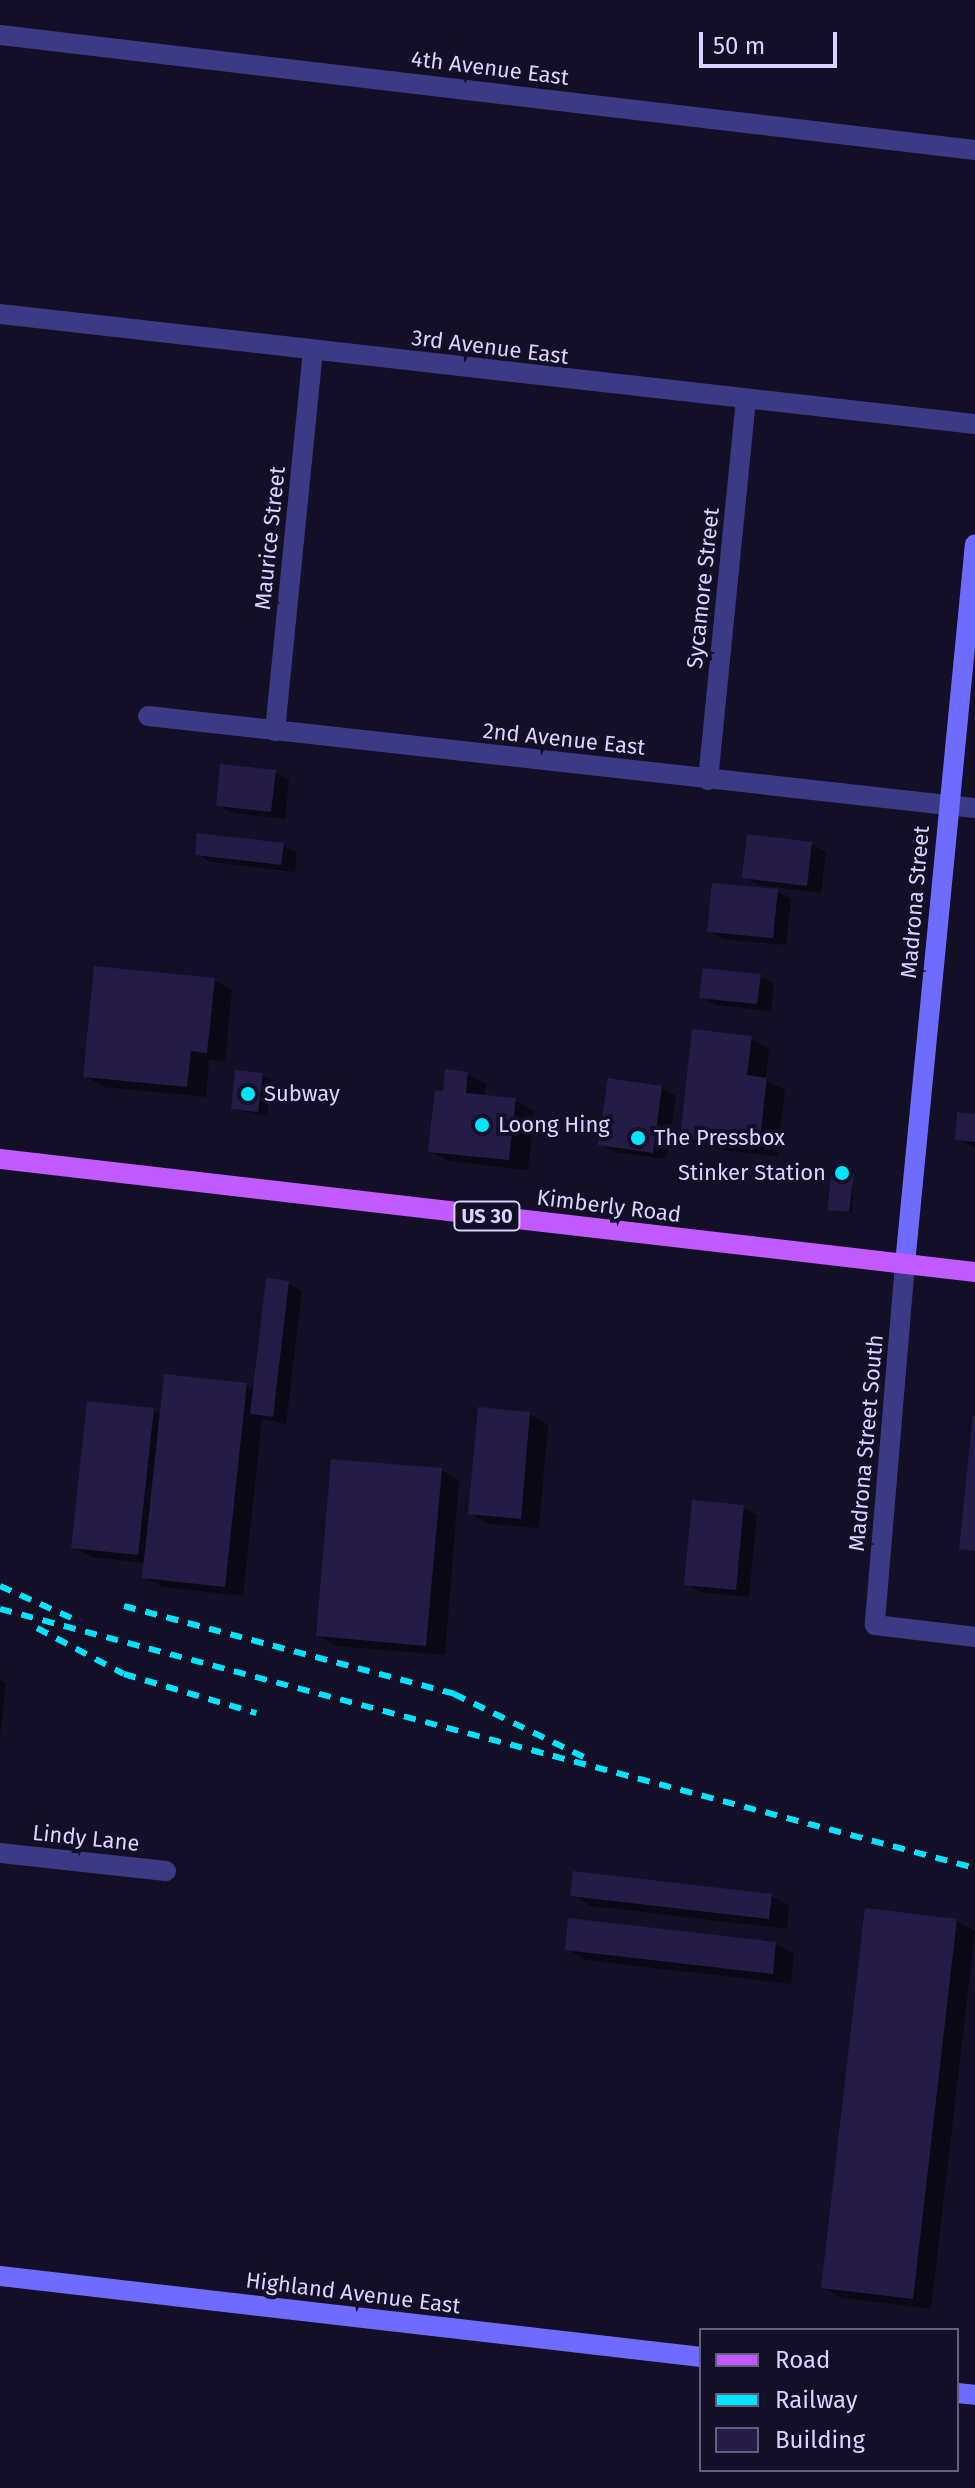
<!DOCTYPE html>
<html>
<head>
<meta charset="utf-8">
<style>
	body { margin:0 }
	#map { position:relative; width:975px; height:2488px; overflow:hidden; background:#130f26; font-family:"Fira Sans",sans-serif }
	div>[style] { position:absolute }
	.shadow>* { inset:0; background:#0007 }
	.building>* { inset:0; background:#241b47 }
	.street>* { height:20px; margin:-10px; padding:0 10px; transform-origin:10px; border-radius:10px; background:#3d3a85 }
	.secondary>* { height:20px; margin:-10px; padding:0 10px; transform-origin:10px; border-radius:10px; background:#6f6bff }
	.primary>* { height:20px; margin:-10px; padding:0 10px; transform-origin:10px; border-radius:10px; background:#c25bff }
	.rail>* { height:6px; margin-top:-3px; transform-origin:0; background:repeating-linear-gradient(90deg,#00e5ff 0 12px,transparent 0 22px) }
	.dots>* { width:22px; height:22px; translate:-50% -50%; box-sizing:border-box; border:4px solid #130f26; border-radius:50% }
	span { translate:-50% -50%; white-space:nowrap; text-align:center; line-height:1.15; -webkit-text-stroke:8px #130f26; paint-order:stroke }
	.shield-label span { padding:2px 6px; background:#130f26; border:2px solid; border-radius:6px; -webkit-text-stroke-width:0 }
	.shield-label { font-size:20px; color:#d9d4ff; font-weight:700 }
	.street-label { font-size:22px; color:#d9d4ff }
	.poi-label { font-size:22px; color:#d9d4ff }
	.left { translate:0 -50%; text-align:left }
	.right { translate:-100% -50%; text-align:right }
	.legend { position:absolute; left:699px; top:2328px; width:260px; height:144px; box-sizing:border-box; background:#130f26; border:2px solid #625e7d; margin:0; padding:10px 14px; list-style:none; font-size:24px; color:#d9d4ff }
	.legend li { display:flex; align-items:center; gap:16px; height:40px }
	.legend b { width:40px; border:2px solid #625e7d }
	.scale { position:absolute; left:699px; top:32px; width:138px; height:36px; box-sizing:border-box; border:4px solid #d9d4ff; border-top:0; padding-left:10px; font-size:24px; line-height:28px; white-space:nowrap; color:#d9d4ff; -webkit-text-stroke:6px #130f26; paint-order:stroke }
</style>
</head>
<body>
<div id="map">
	<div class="shadow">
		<i style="clip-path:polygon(275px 772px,289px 780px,285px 819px,232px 813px,218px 805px)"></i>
		<i style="clip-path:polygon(812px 844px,826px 852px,821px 893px,758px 885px,744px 877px)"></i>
		<i style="clip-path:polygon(283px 845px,297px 853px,295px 872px,211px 862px,197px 854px)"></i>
		<i style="clip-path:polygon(777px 891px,791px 899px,786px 945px,723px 939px,709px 931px)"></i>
		<i style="clip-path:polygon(760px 976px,774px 984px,771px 1011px,715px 1005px,702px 997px)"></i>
		<i style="clip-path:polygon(214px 980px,232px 990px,225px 1062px,209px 1060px,206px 1097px,104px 1087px,85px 1076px)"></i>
		<i style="clip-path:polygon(751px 1038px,769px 1049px,766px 1080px,785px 1090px,777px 1156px,700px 1147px,682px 1137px)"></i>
		<i style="clip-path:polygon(467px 1074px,486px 1084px,484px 1097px,515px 1100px,534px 1111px,528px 1170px,449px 1161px,430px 1151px)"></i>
		<i style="clip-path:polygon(262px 1075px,271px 1080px,267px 1116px,233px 1108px)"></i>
		<i style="clip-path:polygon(610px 1080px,662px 1088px,676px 1096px,666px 1159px,614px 1152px,601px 1144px)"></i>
		<i style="clip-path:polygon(975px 1116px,975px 1147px,957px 1139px)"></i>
		<i style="clip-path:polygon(853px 1174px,852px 1213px,830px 1209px)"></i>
		<i style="clip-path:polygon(288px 1283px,302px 1291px,286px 1424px,262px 1419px,243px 1596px,163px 1587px,144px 1577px,146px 1563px,92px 1557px,73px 1547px,153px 1410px,162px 1415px,246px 1385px,255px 1390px)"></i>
		<i style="clip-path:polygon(530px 1414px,548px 1425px,539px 1528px,489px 1524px,470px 1513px)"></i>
		<i style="clip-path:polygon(441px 1470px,459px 1481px,445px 1655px,336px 1646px,318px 1635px)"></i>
		<i style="clip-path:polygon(743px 1507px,757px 1515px,749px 1597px,700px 1592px,686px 1584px)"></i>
		<i style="clip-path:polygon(0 1679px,6px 1683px,0 1737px)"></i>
		<i style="clip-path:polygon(573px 1895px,771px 1896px,789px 1906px,787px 1929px,591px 1906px)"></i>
		<i style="clip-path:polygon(570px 1920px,776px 1944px,794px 1954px,791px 1984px,585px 1960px,567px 1949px)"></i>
		<i style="clip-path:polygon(956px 1921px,975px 1931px,931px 2309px,842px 2298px,823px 2287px)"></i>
	</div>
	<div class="building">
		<i style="clip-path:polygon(220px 764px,276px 770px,271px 812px,216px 806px)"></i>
		<i style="clip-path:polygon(197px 833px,284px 843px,281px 865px,195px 855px)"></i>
		<i style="clip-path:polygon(747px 834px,812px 842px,807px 886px,742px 878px)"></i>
		<i style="clip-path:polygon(712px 883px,778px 889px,773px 938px,707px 932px)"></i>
		<i style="clip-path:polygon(94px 966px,215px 978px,207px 1053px,191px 1051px,187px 1087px,83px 1077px)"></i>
		<i style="clip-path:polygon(703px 968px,761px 974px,757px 1004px,699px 998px)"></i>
		<i style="clip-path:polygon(692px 1029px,752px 1036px,747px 1075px,767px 1078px,759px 1147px,680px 1138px)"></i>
		<i style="clip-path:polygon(445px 1069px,468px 1072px,466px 1093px,516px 1098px,509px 1160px,428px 1152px,435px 1090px,443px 1091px)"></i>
		<i style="clip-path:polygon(235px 1070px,263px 1073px,258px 1112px,231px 1109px)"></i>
		<i style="clip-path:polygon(608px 1078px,662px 1086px,653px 1153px,598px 1145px)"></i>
		<i style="clip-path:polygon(957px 1112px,975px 1114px,975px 1142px,955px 1140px)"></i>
		<i style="clip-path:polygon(832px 1170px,854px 1173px,849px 1212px,827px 1210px)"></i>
		<i style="clip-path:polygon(266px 1278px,289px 1281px,273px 1417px,250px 1414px)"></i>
		<i style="clip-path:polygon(164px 1374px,247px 1383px,225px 1587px,142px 1578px)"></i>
		<i style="clip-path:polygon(87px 1401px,154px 1408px,138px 1555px,71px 1548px)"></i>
		<i style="clip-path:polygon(478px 1407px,530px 1412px,521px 1519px,468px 1514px)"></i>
		<i style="clip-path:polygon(973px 1415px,975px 1416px,975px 1551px,959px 1549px)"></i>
		<i style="clip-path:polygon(331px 1459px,442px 1468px,426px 1646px,316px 1636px)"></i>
		<i style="clip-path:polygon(692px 1500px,744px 1505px,736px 1590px,684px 1585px)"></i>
		<i style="clip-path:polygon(573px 1871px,772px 1894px,769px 1919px,570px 1896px)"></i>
		<i style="clip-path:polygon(865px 1908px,957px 1919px,913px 2299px,821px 2288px)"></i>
		<i style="clip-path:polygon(568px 1918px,776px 1942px,773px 1974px,565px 1950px)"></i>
	</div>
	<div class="street">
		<i style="left:0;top:35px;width:982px;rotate:6.73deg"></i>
		<i style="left:0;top:314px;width:981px;rotate:6.44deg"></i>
		<i style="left:148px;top:716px;width:832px;rotate:6.35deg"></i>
		<i style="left:275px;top:731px;width:383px;rotate:-84.3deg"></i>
		<i style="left:708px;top:780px;width:381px;rotate:-84.3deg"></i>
		<i style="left:905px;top:1264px;width:362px;rotate:94.8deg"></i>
		<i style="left:875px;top:1625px;width:101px;rotate:6.8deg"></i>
		<i style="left:0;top:1853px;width:167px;rotate:6.2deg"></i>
	</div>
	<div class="secondary">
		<i style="left:905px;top:1264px;width:723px;rotate:-84.45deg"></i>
		<i style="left:0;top:2276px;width:706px;rotate:6.59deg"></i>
		<i style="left:957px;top:2393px;width:18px;rotate:6deg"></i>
	</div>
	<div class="primary">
		<i style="left:0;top:1159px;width:982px;rotate:6.61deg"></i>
	</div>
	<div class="rail">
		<i style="left:0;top:1586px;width:88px;rotate:24.2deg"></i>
		<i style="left:124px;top:1606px;width:342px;rotate:14.9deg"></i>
		<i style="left:454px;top:1694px;width:147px;rotate:25.9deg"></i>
		<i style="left:0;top:1609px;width:1009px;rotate:14.88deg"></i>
		<i style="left:37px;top:1628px;width:98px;rotate:27.9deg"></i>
		<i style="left:124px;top:1674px;width:138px;rotate:16.5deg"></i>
	</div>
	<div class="dots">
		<i style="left:248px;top:1094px;background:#00e5ff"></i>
		<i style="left:482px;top:1125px;background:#00e5ff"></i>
		<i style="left:638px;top:1138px;background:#00e5ff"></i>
		<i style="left:842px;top:1173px;background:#00e5ff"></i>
	</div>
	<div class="shield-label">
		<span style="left:487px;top:1216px">US 30</span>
	</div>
	<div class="street-label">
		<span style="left:490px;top:68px;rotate:7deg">4th Avenue East</span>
		<span style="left:490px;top:347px;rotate:7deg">3rd Avenue East</span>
		<span style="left:270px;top:538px;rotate:-84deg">Maurice Street</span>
		<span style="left:703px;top:588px;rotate:-84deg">Sycamore Street</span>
		<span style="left:564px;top:739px;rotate:6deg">2nd Avenue East</span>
		<span style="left:915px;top:902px;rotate:-85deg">Madrona Street</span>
		<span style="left:609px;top:1206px;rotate:7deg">Kimberly Road</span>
		<span style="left:866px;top:1443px;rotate:-85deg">Madrona Street South</span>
		<span style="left:86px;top:1838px;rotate:6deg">Lindy Lane</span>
		<span style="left:353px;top:2293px;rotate:7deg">Highland Avenue East</span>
	</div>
	<div class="poi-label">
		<span class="left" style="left:264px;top:1094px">Subway</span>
		<span class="left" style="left:498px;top:1125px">Loong Hing</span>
		<span class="left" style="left:654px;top:1138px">The Pressbox</span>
		<span class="right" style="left:826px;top:1173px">Stinker Station</span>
	</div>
	<ul class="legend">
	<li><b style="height:10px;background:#c25bff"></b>Road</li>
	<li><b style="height:10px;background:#00e5ff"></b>Railway</li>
	<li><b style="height:22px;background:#241b47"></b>Building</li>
	</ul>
	<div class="scale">50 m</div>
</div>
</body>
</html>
